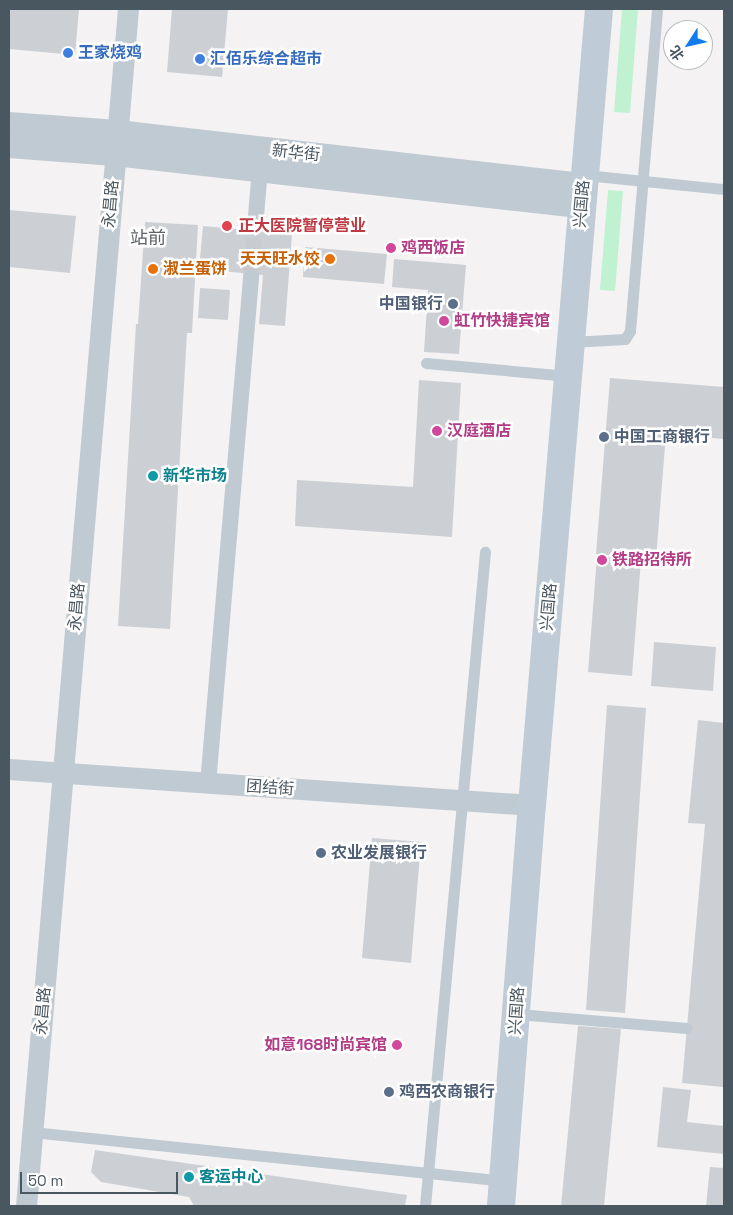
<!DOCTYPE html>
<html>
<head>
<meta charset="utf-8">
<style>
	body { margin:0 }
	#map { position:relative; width:733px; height:1215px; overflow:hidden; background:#f4f2f2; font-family:"Space Grotesk","Noto Sans SC",sans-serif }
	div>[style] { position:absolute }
	.green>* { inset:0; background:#c0f2d2 }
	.building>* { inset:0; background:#ccd0d5 }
	.pedestrian-tunnel>* { height:16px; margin-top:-8px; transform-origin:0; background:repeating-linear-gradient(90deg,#c9cbce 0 16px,transparent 0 24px) }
	.service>* { height:11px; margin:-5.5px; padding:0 5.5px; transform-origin:5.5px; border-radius:5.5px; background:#c0cad2 }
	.pedestrian>* { height:16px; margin:-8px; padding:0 8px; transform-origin:8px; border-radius:8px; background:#c0cad2 }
	.minor>* { height:21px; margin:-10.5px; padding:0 10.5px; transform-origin:10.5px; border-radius:10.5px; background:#c0cad2 }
	.tertiary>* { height:26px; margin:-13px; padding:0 13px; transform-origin:13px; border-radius:13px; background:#c0cad2 }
	.secondary>* { height:28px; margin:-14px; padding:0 14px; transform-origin:14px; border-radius:14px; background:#bfcbd6 }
	.dots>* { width:14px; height:14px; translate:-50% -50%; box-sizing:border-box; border:2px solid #fff; border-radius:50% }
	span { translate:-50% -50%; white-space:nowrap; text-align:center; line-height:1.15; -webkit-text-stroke:5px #fff; paint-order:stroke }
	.shop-label { font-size:16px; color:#366cbe; font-weight:700 }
	.left { translate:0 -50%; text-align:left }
	.street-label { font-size:16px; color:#495761 }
	.health-label { font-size:16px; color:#be3a42; font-weight:700 }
	.hotel-label { font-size:16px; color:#b23c85; font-weight:700 }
	.right { translate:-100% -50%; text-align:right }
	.food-label { font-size:16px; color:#c56008; font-weight:700 }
	.service-label { font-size:16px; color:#4e5e75; font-weight:700 }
	.culture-label { font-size:16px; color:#0d838f; font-weight:700 }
	.neighbourhood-label { font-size:18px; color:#5e6368 }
	.frame { position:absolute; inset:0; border:10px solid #495761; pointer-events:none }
	.north { position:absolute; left:663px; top:20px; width:50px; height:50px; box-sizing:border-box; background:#fff; border:1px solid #b6bcc0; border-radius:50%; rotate:235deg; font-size:14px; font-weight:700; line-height:20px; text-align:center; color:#495761 }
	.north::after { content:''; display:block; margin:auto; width:18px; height:22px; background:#117bef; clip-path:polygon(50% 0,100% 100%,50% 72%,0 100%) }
	.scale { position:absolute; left:20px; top:1172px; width:158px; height:22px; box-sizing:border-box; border:2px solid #495761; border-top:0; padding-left:6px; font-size:15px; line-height:18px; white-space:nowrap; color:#495761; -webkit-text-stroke:4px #fff; paint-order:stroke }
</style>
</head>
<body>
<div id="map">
	<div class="green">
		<i style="clip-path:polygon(622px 9px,638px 9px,630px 113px,614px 112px)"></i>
		<i style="clip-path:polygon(608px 190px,623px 191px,615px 291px,600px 290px)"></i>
	</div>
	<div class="building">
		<i style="clip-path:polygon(9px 9px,79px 9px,75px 55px,9px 49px)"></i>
		<i style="clip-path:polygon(172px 9px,228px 9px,222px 77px,167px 72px)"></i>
		<i style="clip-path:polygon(9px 210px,76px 216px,70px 273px,9px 267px)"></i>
		<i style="clip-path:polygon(145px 222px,198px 225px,192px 333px,187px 333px,170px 629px,118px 626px,136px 324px,138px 324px)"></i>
		<i style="clip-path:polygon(203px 226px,292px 234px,285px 326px,259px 324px,263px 275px,199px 269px)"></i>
		<i style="clip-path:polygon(305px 247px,387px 254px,384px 284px,303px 277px)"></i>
		<i style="clip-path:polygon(394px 259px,466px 265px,459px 354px,424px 352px,428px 290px,392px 287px)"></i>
		<i style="clip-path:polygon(200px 288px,230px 290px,228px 320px,198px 318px)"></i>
		<i style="clip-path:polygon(610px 378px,724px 387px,724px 439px,666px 434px,656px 559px,596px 554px)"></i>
		<i style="clip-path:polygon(419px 380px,461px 383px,452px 537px,295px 526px,297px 480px,413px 487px)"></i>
		<i style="clip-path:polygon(597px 556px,641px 560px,632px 676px,588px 672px)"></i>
		<i style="clip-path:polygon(654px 642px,716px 647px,713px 691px,651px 686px)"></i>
		<i style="clip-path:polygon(607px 705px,646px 708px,625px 1013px,586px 1010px)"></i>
		<i style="clip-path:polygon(698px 720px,724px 723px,723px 1087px,682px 1083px,705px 824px,688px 823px)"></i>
		<i style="clip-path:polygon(372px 838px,421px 842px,411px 963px,362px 958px)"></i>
		<i style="clip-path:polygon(578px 1026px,621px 1029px,604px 1206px,561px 1206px)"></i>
		<i style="clip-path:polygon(663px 1087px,691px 1090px,687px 1122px,724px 1126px,724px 1154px,657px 1147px)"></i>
		<i style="clip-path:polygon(95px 1150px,407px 1195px,405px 1206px,194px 1206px,189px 1197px,101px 1182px,91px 1172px)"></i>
		<i style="clip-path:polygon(710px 1167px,724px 1168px,724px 1206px,706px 1206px)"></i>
	</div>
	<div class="pedestrian-tunnel">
		<i style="left:251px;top:278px;width:50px;rotate:-85.4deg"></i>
	</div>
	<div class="service">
		<i style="left:585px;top:175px;width:140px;rotate:5.8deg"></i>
		<i style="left:571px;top:342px;width:54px;rotate:-3.2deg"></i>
		<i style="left:625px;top:339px;width:9px;rotate:-58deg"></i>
		<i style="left:630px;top:331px;width:323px;rotate:-85.2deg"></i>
		<i style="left:426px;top:363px;width:143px;rotate:5.2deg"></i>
		<i style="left:517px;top:1014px;width:170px;rotate:4.7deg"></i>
		<i style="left:32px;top:1132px;width:474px;rotate:5.9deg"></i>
		<i style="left:425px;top:1206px;width:657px;rotate:-84.76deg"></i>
	</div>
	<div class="pedestrian">
		<i style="left:255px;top:228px;width:59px;rotate:-85.2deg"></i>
		<i style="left:208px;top:784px;width:508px;rotate:-85.14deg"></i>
	</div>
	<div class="minor">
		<i style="left:9px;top:769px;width:524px;rotate:3.94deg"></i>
		<i style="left:26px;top:1206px;width:1201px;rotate:-85.13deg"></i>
	</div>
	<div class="tertiary">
		<i style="left:9px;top:125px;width:108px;rotate:4.2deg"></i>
		<i style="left:117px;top:133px;width:470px;rotate:6.5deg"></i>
		<i style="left:9px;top:145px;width:106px;rotate:4.3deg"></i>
		<i style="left:115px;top:153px;width:470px;rotate:6.4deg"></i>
	</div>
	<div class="secondary">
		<i style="left:501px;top:1206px;width:402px;rotate:-85.6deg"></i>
		<i style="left:532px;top:805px;width:799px;rotate:-85.19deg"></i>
	</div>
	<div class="dots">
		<i style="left:68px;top:53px;background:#3f7fe0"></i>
		<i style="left:200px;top:59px;background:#3f7fe0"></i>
		<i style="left:227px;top:226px;background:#e0444e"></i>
		<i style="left:391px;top:248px;background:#d1479c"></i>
		<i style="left:330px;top:259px;background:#e8710a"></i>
		<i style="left:153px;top:269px;background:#e8710a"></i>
		<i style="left:453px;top:304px;background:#5c6f8a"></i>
		<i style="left:444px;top:321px;background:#d1479c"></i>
		<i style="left:437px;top:431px;background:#d1479c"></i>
		<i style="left:604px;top:437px;background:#5c6f8a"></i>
		<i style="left:153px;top:476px;background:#0f9aa8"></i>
		<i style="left:602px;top:560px;background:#d1479c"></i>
		<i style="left:321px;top:853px;background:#5c6f8a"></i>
		<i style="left:397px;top:1045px;background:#d1479c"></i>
		<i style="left:389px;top:1092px;background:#5c6f8a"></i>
		<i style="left:189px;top:1177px;background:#0f9aa8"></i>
	</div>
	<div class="shop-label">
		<span class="left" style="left:78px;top:53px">王家烧鸡</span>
		<span class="left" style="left:210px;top:59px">汇佰乐综合超市</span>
	</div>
	<div class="street-label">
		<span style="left:296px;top:153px;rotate:6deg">新华街</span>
		<span style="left:111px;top:204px;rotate:-85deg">永昌路</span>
		<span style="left:582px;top:204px;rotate:-85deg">兴国路</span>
		<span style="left:77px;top:607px;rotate:-85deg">永昌路</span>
		<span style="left:549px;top:607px;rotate:-85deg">兴国路</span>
		<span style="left:270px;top:788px;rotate:4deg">团结街</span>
		<span style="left:43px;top:1011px;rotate:-85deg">永昌路</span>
		<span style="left:517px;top:1011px;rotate:-86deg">兴国路</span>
	</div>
	<div class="health-label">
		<span class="left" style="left:238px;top:226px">正大医院暂停营业</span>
	</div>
	<div class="hotel-label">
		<span class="left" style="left:401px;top:248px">鸡西饭店</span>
		<span class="left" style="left:454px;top:321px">虹竹快捷宾馆</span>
		<span class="left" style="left:447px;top:431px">汉庭酒店</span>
		<span class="left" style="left:612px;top:560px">铁路招待所</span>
		<span class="right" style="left:387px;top:1045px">如意168时尚宾馆</span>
	</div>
	<div class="food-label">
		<span class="right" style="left:320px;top:259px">天天旺水饺</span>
		<span class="left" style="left:163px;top:269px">淑兰蛋饼</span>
	</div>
	<div class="service-label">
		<span class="right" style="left:443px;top:304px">中国银行</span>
		<span class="left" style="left:614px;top:437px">中国工商银行</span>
		<span class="left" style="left:331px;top:853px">农业发展银行</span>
		<span class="left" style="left:399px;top:1092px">鸡西农商银行</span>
	</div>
	<div class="culture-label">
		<span class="left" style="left:163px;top:476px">新华市场</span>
		<span class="left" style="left:199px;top:1177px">客运中心</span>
	</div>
	<div class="neighbourhood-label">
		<span style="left:148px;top:238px">站前</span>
	</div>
	<div class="frame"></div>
	<div class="north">北</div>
	<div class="scale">50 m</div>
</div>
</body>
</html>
